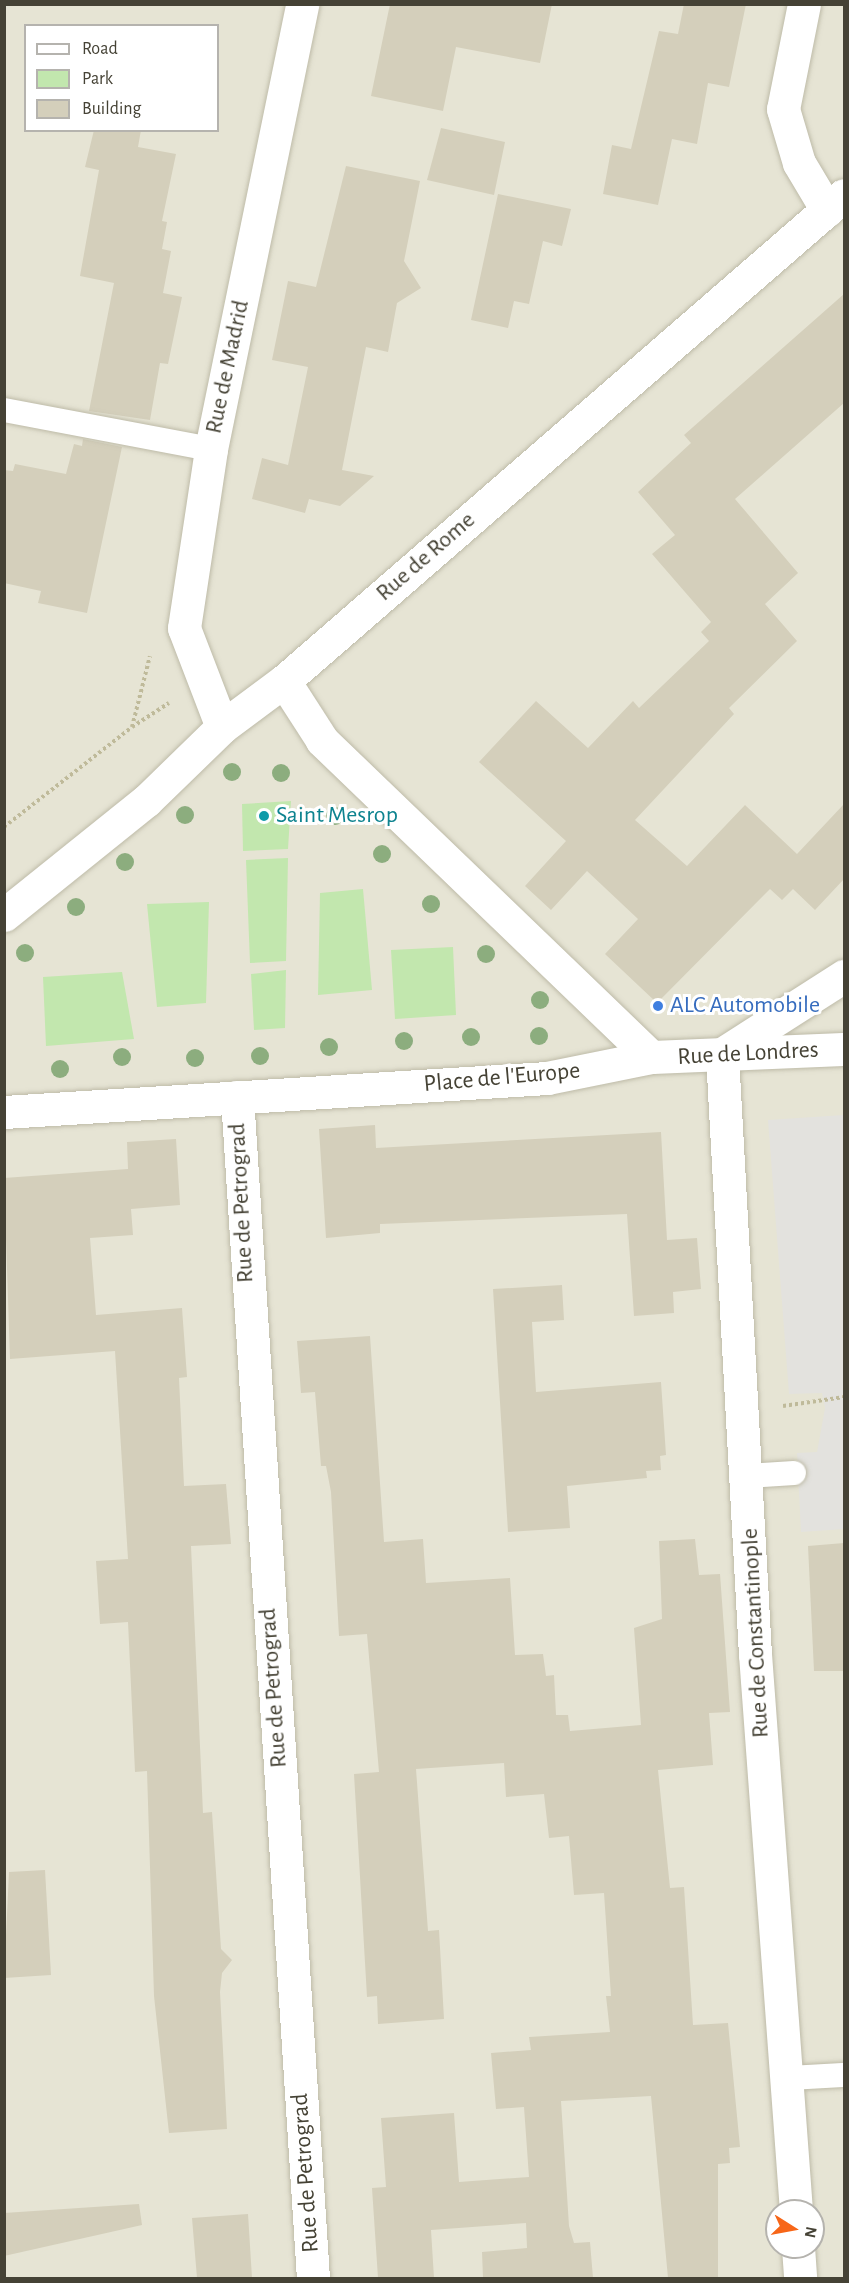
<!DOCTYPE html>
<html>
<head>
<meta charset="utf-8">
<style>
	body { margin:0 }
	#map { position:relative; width:849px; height:2283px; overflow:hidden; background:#f3f1e6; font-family:"Alegreya Sans",sans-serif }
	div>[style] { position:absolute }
	.residential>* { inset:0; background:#e6e4d4 }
	.green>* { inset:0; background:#c2e7ae }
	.parking>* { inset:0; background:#e3e2de }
	.building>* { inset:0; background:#d4cfbb }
	.path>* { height:4px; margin-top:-2px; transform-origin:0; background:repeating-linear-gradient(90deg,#bfba9a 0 3px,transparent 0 6px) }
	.roads { filter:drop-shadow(0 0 2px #bebba8) drop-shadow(0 0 2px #bebba8) }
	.service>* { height:24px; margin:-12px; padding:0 12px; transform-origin:12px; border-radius:12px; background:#fff }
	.minor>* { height:33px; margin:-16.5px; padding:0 16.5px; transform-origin:16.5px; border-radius:16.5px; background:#fff }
	.trees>* { width:18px; height:18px; margin:-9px; border-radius:50%; background:#8cad7e }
	.dots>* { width:16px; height:16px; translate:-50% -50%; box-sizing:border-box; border:3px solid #fff; border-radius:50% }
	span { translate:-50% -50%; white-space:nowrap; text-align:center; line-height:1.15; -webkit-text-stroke:6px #fff; paint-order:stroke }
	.street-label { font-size:24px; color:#454235 }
	.culture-label { font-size:24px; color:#0d838f }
	.left { translate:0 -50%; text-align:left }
	.shop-label { font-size:24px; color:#366cbe }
	.frame { position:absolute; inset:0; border:6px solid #454235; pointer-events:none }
	.legend { position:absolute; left:24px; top:24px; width:195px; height:108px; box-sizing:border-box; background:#fff; border:2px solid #b5b3ae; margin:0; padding:8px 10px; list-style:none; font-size:18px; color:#454235 }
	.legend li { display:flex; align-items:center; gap:12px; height:30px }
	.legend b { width:30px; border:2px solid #b5b3ae }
	.north { position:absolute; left:765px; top:2199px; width:60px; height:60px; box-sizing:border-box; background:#fff; border:2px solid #b5b3ae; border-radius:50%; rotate:101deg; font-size:16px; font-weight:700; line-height:24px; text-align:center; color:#454235 }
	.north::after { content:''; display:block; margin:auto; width:21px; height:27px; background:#f76618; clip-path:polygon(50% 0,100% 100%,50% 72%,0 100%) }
</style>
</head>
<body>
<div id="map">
	<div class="residential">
		<i style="clip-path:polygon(evenodd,5px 5px,844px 5px,844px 2278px,5px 2278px,5px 5px,26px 26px,218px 26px,218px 130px,26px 130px,26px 26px,5px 5px,777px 2211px,813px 2211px,813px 2247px,777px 2247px,777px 2211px)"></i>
	</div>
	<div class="green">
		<i style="clip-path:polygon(291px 801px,288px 849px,243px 851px,242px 804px)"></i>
		<i style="clip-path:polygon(288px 858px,286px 961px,250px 963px,246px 860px)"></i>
		<i style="clip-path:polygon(363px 889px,372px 990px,318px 995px,320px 893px)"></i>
		<i style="clip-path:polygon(209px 902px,206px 1003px,157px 1007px,147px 904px)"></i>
		<i style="clip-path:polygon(453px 947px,456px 1015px,395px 1019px,391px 950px)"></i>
		<i style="clip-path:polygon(286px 970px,285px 1028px,254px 1030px,251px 974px)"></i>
		<i style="clip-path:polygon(122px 972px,134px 1039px,46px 1046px,43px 977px)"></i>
	</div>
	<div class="parking">
		<i style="clip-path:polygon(844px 1115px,844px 1529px,801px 1532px,797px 1453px,817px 1452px,825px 1408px,822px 1393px,789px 1394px,768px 1120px)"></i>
	</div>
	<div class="building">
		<i style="clip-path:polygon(390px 4px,552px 4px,540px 63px,456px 47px,443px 111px,371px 96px)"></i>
		<i style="clip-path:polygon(684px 4px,746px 4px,729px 87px,708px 83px,697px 144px,672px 139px,658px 205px,603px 194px,612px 145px,631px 149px,659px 31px,678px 34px)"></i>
		<i style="clip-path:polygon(441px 128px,505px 142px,494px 195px,427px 180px)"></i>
		<i style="clip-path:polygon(94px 130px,141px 130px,138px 147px,176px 154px,162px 221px,167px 222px,162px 249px,171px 251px,163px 293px,182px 297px,168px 364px,160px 363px,150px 420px,89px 411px,114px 283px,80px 276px,99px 170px,85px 167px)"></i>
		<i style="clip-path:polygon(346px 166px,420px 181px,404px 261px,421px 288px,397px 303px,388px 352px,366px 347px,342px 470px,374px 476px,340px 506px,309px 499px,305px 513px,252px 499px,262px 458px,288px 465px,308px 367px,272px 360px,288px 281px,316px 287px)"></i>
		<i style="clip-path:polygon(498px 194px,571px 209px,562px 246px,543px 241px,529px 304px,514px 301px,508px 328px,471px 320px)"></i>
		<i style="clip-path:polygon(844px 294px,844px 403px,735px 499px,798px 573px,765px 604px,797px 641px,729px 708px,734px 714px,635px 820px,687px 866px,745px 805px,797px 854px,844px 804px,844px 879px,815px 910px,793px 889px,782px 900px,770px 889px,657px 1003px,605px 954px,638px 919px,587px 871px,551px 910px,525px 886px,566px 841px,479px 762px,536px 701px,588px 748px,633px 701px,639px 708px,709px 641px,701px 632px,711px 622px,652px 554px,675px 535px,638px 492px,691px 443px,684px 435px)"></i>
		<i style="clip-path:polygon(83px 439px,122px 447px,87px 613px,38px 603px,41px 591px,4px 583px,4px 470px,13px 471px,15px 464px,66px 474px,74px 444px,82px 446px)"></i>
		<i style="clip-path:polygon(375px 1125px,376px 1148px,661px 1132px,667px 1240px,697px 1238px,701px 1289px,673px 1292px,674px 1313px,634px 1316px,627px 1214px,380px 1224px,380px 1233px,326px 1238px,319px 1129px)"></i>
		<i style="clip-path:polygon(176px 1139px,180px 1205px,131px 1209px,133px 1235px,90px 1238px,96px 1315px,182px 1308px,187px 1377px,179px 1378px,184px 1486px,226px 1484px,231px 1544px,191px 1546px,203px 1813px,212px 1812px,221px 1949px,232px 1960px,222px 1973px,220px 1992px,227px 2129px,169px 2133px,154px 1996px,147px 1771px,135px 1772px,128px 1622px,100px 1624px,96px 1561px,128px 1559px,115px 1351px,10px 1359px,4px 1178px,128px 1169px,127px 1142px)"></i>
		<i style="clip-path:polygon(562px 1285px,564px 1320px,532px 1322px,536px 1392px,661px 1382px,666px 1455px,660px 1456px,661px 1470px,646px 1471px,647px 1478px,567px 1486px,570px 1528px,508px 1532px,493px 1289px)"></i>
		<i style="clip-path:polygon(370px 1336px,384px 1542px,423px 1539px,426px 1583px,510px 1578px,515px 1655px,543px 1654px,546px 1676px,554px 1675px,556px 1715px,568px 1715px,570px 1731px,641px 1725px,634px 1628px,662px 1619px,659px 1541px,695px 1539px,699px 1575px,720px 1574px,730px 1712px,709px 1713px,713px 1765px,658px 1770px,670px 1888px,684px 1887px,693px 2025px,728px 2023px,740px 2147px,729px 2148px,730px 2163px,718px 2164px,718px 2278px,668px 2278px,651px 2096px,561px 2101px,569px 2226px,574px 2243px,590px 2242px,593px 2278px,483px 2278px,482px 2252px,527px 2248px,526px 2223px,431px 2230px,434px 2278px,378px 2278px,372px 2188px,386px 2187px,381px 2118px,454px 2113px,459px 2182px,529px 2177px,524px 2107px,496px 2109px,491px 2053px,531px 2050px,529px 2037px,610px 2032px,606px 1996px,611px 1996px,604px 1893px,574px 1895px,569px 1836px,549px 1838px,544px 1794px,506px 1797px,504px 1763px,416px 1769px,428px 1931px,439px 1930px,444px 2019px,378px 2024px,377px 1996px,367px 1997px,354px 1774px,379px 1772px,367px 1634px,339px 1636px,331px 1492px,326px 1466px,321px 1466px,315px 1392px,301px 1393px,297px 1341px)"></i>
		<i style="clip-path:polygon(844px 1543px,844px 1671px,814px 1671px,808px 1546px)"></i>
		<i style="clip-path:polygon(45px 1870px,51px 1975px,4px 1978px,9px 1872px)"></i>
		<i style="clip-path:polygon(139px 2204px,142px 2225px,4px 2256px,4px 2213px)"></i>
		<i style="clip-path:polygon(248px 2214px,252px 2278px,197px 2278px,192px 2218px)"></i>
	</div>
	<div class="path">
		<i style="left:132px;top:727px;width:44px;rotate:-33deg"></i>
		<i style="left:4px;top:827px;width:162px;rotate:-38deg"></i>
		<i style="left:132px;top:727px;width:73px;rotate:-75.8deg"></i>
		<i style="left:783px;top:1406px;width:62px;rotate:-8.4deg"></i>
	</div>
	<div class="roads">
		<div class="service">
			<i style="left:4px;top:410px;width:211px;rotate:10.7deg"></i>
			<i style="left:747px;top:1476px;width:47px;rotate:-3.7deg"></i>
			<i style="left:788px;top:2078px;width:56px;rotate:-3.1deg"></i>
		</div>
		<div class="minor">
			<i style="left:804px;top:4px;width:107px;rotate:101.3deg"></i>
			<i style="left:783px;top:109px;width:56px;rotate:73.5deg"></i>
			<i style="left:799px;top:163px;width:55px;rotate:59.2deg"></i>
			<i style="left:222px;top:727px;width:106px;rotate:-111deg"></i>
			<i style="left:184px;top:628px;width:181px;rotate:-81.4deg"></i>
			<i style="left:211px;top:449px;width:454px;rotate:-78.4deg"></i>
			<i style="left:4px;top:915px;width:182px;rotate:-38.8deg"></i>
			<i style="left:146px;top:801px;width:106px;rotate:-44.2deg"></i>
			<i style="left:222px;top:727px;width:77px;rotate:-36.6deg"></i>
			<i style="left:284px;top:681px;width:741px;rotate:-40.95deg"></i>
			<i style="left:722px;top:1054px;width:145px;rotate:-32.6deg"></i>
			<i style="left:722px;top:1055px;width:600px;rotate:86.85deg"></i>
			<i style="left:755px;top:1654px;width:559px;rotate:85.79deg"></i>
			<i style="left:651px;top:1057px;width:193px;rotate:-2.4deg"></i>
			<i style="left:237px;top:1097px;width:1183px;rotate:86.32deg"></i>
			<i style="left:4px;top:1112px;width:544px;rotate:-3.58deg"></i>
			<i style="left:547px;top:1078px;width:106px;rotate:-11.4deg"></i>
			<i style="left:651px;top:1057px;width:457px;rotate:-136.1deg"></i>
			<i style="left:322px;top:740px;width:70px;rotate:-122.8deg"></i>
			<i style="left:798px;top:2247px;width:31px;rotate:86deg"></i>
		</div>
	</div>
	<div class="trees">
		<i style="left:232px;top:772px"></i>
		<i style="left:281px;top:773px"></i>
		<i style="left:185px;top:815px"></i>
		<i style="left:335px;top:816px"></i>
		<i style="left:382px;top:854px"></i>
		<i style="left:125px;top:862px"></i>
		<i style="left:431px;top:904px"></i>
		<i style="left:76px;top:907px"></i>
		<i style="left:25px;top:953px"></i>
		<i style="left:486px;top:954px"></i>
		<i style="left:540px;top:1000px"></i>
		<i style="left:539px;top:1036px"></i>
		<i style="left:471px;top:1037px"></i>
		<i style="left:404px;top:1041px"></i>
		<i style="left:329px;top:1047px"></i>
		<i style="left:260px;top:1056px"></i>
		<i style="left:122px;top:1057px"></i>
		<i style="left:195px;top:1058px"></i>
		<i style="left:60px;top:1069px"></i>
	</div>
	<div class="dots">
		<i style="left:264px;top:816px;background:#0f9aa8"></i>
		<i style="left:658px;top:1006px;background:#3f7fe0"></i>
	</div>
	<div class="street-label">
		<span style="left:228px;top:367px;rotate:-78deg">Rue de Madrid</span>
		<span style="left:426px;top:557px;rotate:-41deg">Rue de Rome</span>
		<span style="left:748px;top:1054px;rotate:-3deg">Rue de Londres</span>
		<span style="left:502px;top:1078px;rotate:-5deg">Place de l'Europe</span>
		<span style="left:242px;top:1203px;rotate:-93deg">Rue de Petrograd</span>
		<span style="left:756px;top:1633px;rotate:-93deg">Rue de Constantinople</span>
		<span style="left:274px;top:1688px;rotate:-94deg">Rue de Petrograd</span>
		<span style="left:306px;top:2173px;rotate:-94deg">Rue de Petrograd</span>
	</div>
	<div class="culture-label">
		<span class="left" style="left:276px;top:816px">Saint Mesrop</span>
	</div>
	<div class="shop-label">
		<span class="left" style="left:670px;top:1006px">ALC Automobile</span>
	</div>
	<div class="frame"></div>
	<ul class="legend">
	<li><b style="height:8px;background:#fff"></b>Road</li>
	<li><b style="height:16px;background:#c2e7ae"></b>Park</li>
	<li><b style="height:16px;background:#d4cfbb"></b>Building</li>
	</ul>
	<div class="north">N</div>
</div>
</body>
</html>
